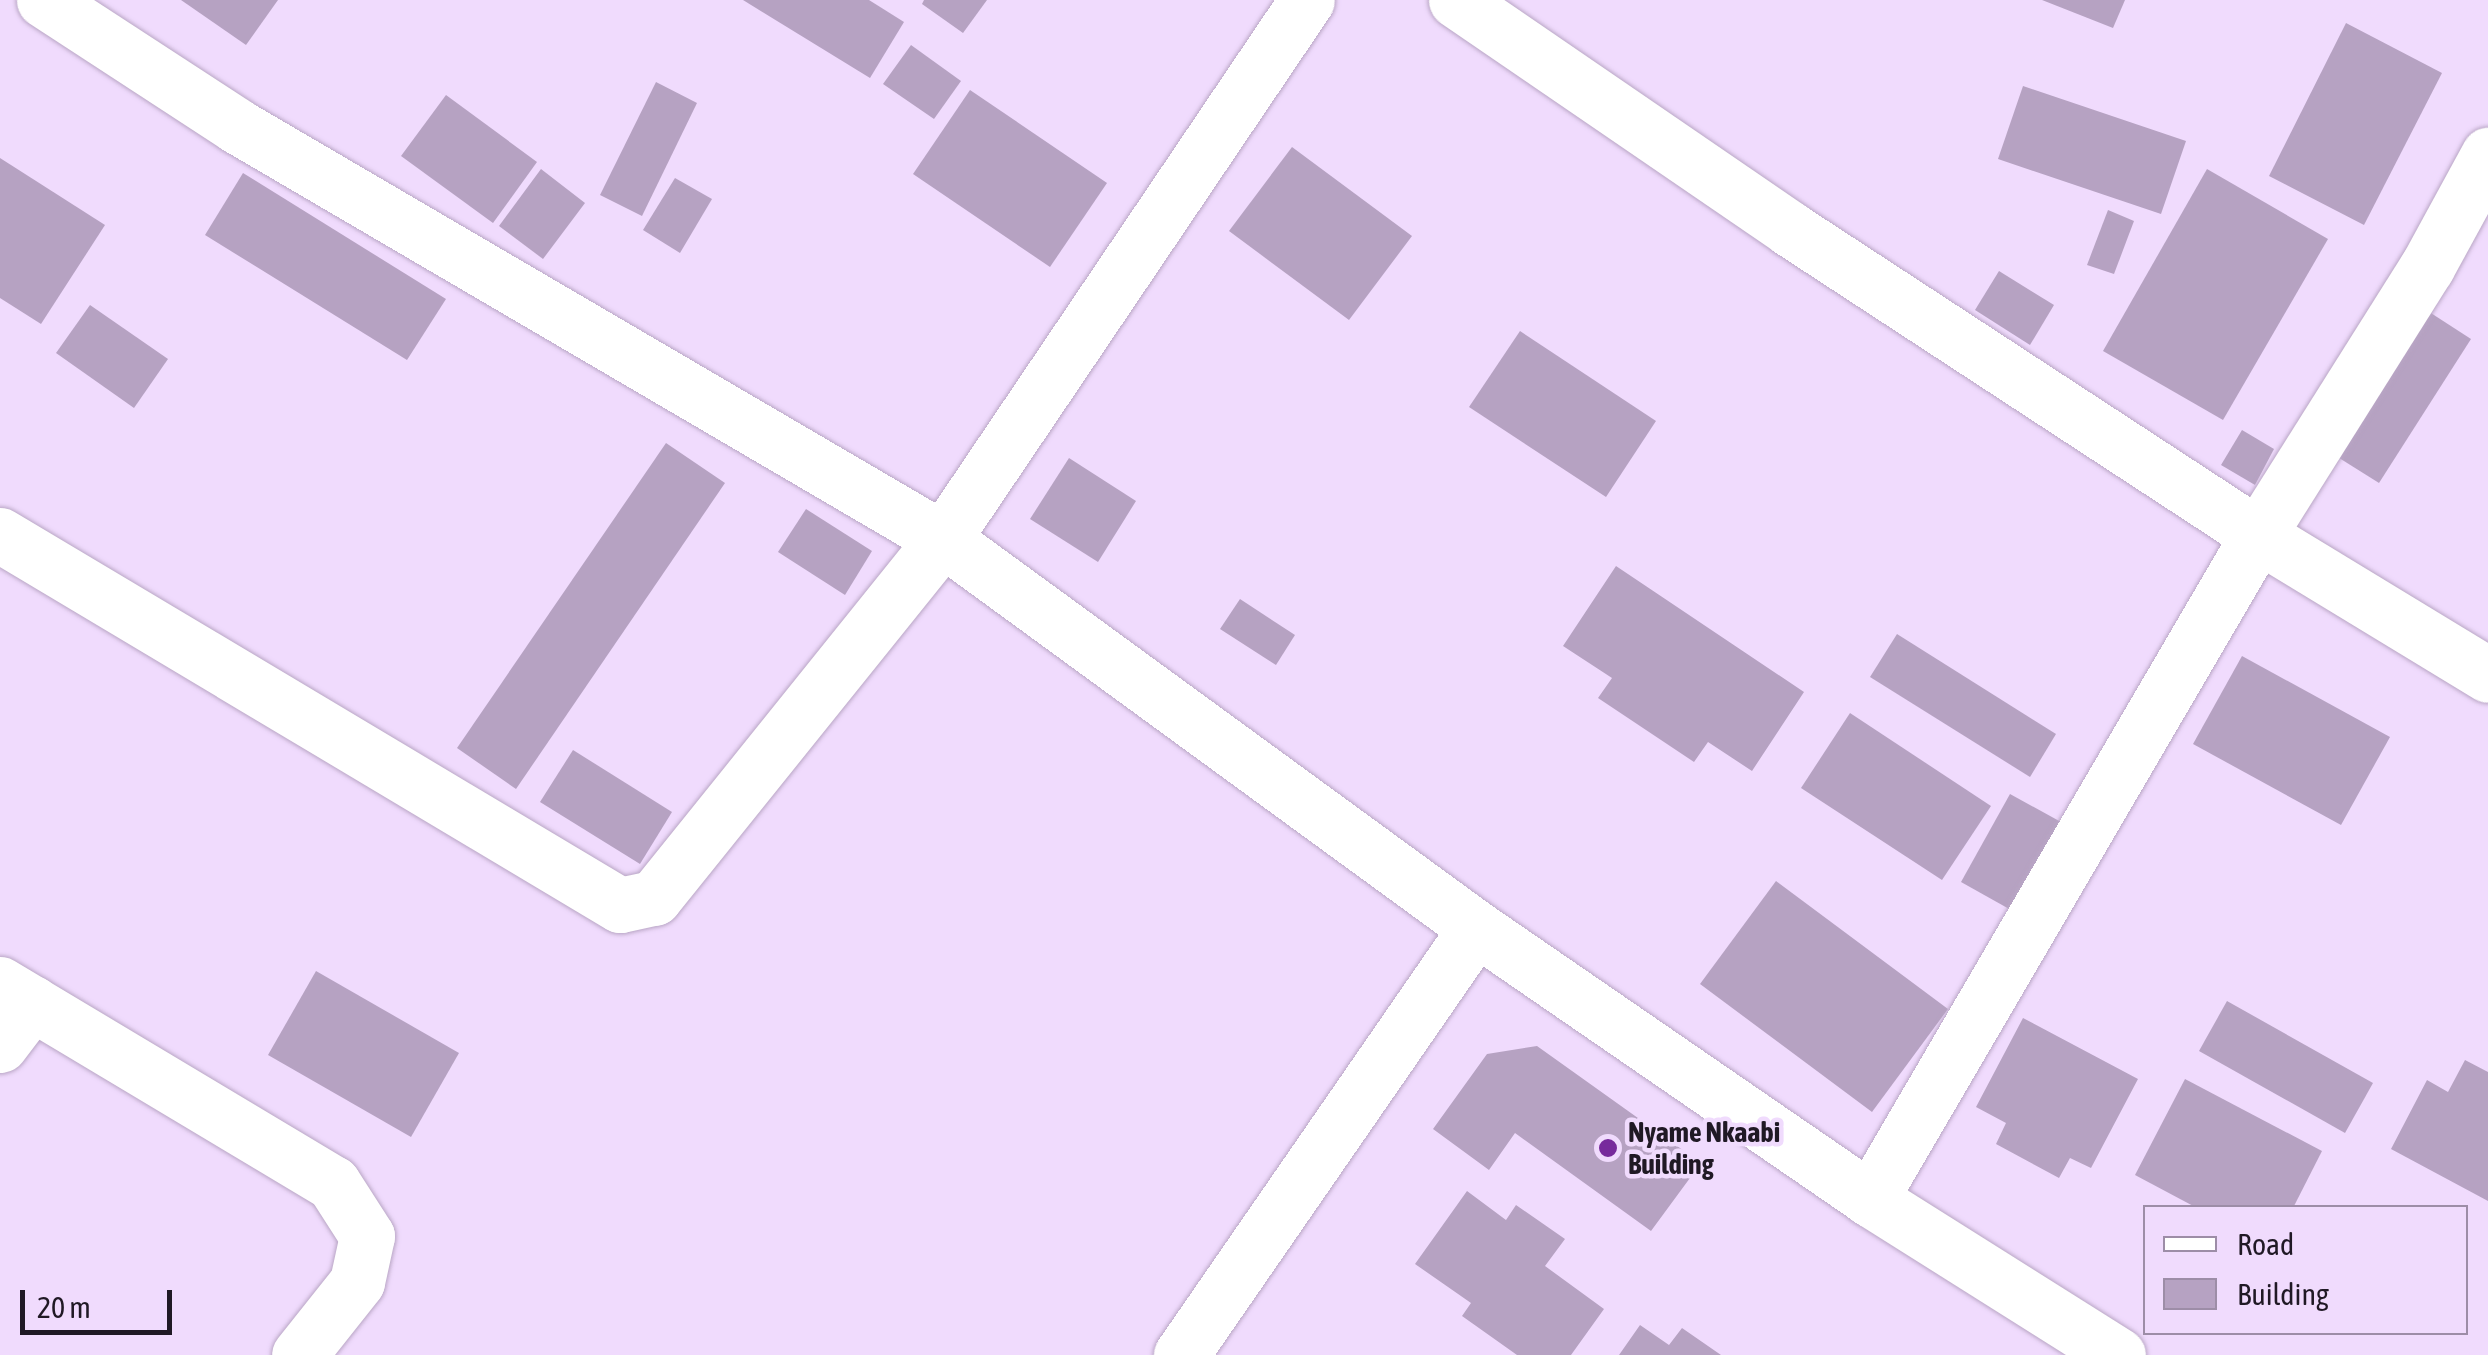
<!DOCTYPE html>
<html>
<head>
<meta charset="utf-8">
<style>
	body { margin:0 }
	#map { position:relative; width:2488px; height:1355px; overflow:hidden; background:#f0dbfd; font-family:"Asap Condensed",sans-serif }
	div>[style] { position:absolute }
	.building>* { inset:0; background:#b6a2c2 }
	.roads { filter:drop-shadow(0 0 2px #b9a6c5) drop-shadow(0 0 2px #b9a6c5) }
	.minor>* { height:55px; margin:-27.5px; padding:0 27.5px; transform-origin:27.5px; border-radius:27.5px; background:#fff }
	.dots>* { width:28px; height:28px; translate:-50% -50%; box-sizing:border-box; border:5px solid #f0dbfd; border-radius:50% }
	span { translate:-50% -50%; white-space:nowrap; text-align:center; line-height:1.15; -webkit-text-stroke:9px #f0dbfd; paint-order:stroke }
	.poi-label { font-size:28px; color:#201925; font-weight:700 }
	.left { translate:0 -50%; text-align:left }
	.legend { position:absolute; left:2143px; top:1205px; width:325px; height:130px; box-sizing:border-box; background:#f0dbfd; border:2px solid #9d8da7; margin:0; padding:12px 18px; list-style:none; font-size:30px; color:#201925 }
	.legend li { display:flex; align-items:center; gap:20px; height:50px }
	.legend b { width:50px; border:2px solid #9d8da7 }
	.scale { position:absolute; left:20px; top:1290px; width:152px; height:45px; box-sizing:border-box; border:5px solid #201925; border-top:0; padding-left:12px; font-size:30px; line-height:35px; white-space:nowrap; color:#201925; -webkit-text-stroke:8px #f0dbfd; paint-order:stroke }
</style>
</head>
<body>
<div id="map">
	<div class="building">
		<i style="clip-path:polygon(181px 0,278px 0,246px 45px)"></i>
		<i style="clip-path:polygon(743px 0,869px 0,904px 22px,870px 78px)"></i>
		<i style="clip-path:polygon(924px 0,987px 0,963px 33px,922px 4px)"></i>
		<i style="clip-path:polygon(2042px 0,2125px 0,2113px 28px)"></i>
		<i style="clip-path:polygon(2346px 23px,2442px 73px,2364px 225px,2269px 176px)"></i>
		<i style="clip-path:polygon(911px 45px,961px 81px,934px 119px,883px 84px)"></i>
		<i style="clip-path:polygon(656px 82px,697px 103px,642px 216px,600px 195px)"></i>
		<i style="clip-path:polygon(2023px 86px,2186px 141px,2161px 214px,1998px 159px)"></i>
		<i style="clip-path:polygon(970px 90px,1107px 183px,1050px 267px,913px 174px)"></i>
		<i style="clip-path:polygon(446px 95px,537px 162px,493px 223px,401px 156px)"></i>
		<i style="clip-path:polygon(1292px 147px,1412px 236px,1349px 320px,1229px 231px)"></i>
		<i style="clip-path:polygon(0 158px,105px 225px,41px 324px,0 298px)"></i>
		<i style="clip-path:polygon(541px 169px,585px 203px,543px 259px,499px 226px)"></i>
		<i style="clip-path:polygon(2207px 169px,2328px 239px,2223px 420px,2103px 351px)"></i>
		<i style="clip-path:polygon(243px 173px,446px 299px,407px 360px,205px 235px)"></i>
		<i style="clip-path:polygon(675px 178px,712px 199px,680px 253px,643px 230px)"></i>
		<i style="clip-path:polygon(2108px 210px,2134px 221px,2114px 274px,2087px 265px)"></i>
		<i style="clip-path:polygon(1999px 271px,2054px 305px,2030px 345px,1975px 310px)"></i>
		<i style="clip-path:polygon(90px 305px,168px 359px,134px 408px,56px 353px)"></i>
		<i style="clip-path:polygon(2420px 306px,2471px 339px,2379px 483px,2328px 451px)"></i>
		<i style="clip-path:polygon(1520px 331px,1656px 421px,1606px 497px,1469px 407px)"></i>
		<i style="clip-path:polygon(2242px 430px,2274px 449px,2255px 485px,2221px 465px)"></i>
		<i style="clip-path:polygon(666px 443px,725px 483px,516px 789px,457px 748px)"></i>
		<i style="clip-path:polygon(1069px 458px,1136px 501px,1098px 562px,1030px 519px)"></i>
		<i style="clip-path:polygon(806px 509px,872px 551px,845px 595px,778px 552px)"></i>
		<i style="clip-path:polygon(1616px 566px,1804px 692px,1752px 771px,1708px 742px,1694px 762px,1598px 698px,1612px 678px,1563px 646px)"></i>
		<i style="clip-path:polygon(1240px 599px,1295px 635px,1276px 665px,1220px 629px)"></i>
		<i style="clip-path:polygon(1897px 634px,2056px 734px,2030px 777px,1870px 677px)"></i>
		<i style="clip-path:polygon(2242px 656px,2390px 737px,2341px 825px,2193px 744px)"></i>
		<i style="clip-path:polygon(1850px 713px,1991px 806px,1942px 880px,1801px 788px)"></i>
		<i style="clip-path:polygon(573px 750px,672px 812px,640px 864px,540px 802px)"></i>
		<i style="clip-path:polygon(2010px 794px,2061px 822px,2011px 910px,1961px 882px)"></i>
		<i style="clip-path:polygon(1776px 881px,1948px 1009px,1872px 1112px,1700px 984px)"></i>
		<i style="clip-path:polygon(316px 971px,459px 1053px,411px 1137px,268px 1055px)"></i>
		<i style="clip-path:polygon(2227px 1001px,2373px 1083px,2345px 1133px,2199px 1051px)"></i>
		<i style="clip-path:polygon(2023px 1018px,2138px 1079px,2091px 1168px,2070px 1158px,2059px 1178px,1996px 1144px,2006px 1123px,1976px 1107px)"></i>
		<i style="clip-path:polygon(1537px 1046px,1701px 1163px,1651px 1231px,1515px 1133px,1489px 1170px,1433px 1129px,1487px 1054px)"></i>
		<i style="clip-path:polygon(2465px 1060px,2488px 1072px,2488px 1201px,2391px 1149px,2427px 1080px,2448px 1092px)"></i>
		<i style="clip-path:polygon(2185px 1079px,2322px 1151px,2293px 1208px,2197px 1208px,2135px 1175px)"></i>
		<i style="clip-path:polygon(1467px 1191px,1506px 1220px,1516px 1205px,1565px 1239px,1545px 1266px,1604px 1309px,1571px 1355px,1517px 1355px,1462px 1316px,1471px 1303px,1415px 1264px)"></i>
		<i style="clip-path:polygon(1640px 1325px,1669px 1345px,1682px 1328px,1721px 1355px,1619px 1355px)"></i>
	</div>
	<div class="roads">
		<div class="minor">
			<i style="left:44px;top:0;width:230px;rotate:33.1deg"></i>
			<i style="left:237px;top:126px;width:818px;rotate:30.33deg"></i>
			<i style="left:943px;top:539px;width:660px;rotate:36.12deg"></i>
			<i style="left:1476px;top:928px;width:478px;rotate:34.5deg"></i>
			<i style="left:1870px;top:1199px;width:293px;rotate:32.2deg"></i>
			<i style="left:1456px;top:0;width:405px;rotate:34.4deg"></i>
			<i style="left:1790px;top:229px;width:559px;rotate:33.18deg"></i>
			<i style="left:2258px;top:535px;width:269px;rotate:31.3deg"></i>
			<i style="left:0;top:535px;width:722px;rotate:30.83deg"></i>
			<i style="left:620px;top:905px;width:35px;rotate:-12deg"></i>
			<i style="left:654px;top:898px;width:461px;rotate:-51.2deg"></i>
			<i style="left:943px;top:539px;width:650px;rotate:-55.97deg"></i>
			<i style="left:0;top:984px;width:388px;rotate:30.9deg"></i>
			<i style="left:333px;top:1183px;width:63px;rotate:57.3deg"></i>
			<i style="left:367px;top:1236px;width:47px;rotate:102.3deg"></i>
			<i style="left:357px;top:1282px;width:93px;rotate:128.5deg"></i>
			<i style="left:0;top:1045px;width:53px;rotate:-52.7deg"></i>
			<i style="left:1870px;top:1199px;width:769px;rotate:-59.7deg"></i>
			<i style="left:2258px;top:535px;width:317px;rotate:-57.8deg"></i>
			<i style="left:2427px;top:267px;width:128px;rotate:-61.4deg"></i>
			<i style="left:1181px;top:1355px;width:519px;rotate:-55.36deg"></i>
		</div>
	</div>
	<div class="dots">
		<i style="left:1608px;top:1148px;background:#772a9c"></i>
	</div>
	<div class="poi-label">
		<span class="left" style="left:1628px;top:1148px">Nyame Nkaabi<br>Building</span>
	</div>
	<ul class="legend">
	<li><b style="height:12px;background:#fff"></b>Road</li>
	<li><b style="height:28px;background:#b6a2c2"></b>Building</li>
	</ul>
	<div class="scale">20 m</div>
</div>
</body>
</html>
